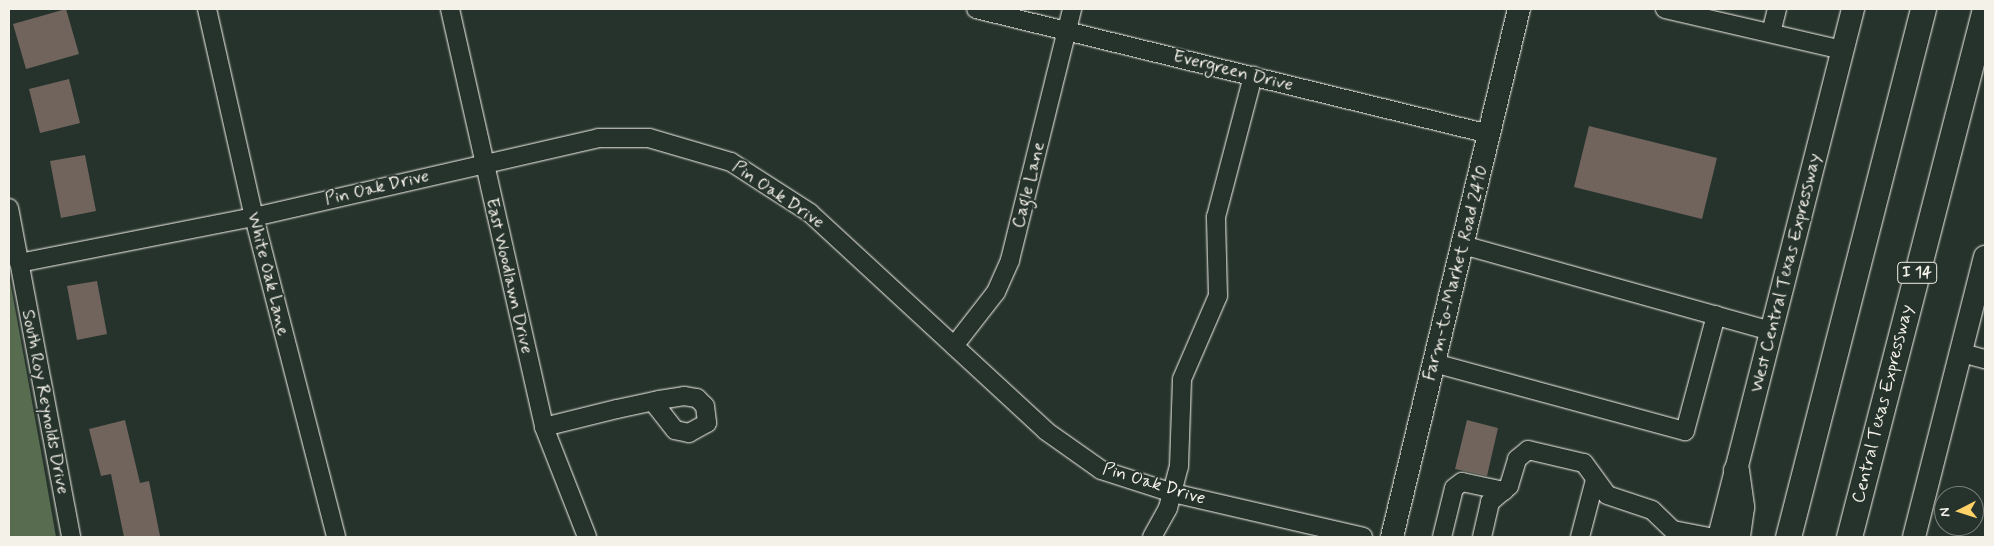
<!DOCTYPE html>
<html>
<head>
<meta charset="utf-8">
<style>
	body { margin:0 }
	#map { position:relative; width:1994px; height:546px; overflow:hidden; background:#26332d; font-family:Mynerve,sans-serif }
	div>[style] { position:absolute }
	.green>* { inset:0; background:#586c4f }
	.building>* { inset:0; background:#70645c }
	.roads { filter:drop-shadow(0 0 1px #f4f1e8) drop-shadow(0 0 1px #f4f1e8) }
	.minor>* { height:18px; margin:-9px; padding:0 9px; transform-origin:9px; border-radius:9px; background:#26332d }
	.major>* { height:22px; margin:-11px; padding:0 11px; transform-origin:11px; border-radius:11px; background:#26332d }
	.highway>* { height:25px; margin:-12.5px; padding:0 12.5px; transform-origin:12.5px; border-radius:12.5px; background:#26332d }
	span { translate:-50% -50%; white-space:nowrap; text-align:center; line-height:1.15; -webkit-text-stroke:4px #26332d; paint-order:stroke }
	.shield-label span { padding:1px 4px; background:#26332d; border:1px solid; border-radius:4px; -webkit-text-stroke-width:0 }
	.shield-label { font-size:16px; color:#f4f1e8; font-weight:700 }
	.street-label { font-size:18px; color:#f4f1e8 }
	.frame { position:absolute; inset:0; border:10px solid #f4f1e8; pointer-events:none }
	.north { position:absolute; left:1934px; top:486px; width:50px; height:50px; box-sizing:border-box; background:#26332d; border:1px solid #787f78; border-radius:50%; rotate:265deg; font-size:14px; font-weight:700; line-height:20px; text-align:center; color:#f4f1e8 }
	.north::after { content:''; display:block; margin:auto; width:18px; height:22px; background:#ffd166; clip-path:polygon(50% 0,100% 100%,50% 72%,0 100%) }
</style>
</head>
<body>
<div id="map">
	<div class="green">
		<i style="clip-path:polygon(9px 275px,42px 457px,56px 537px,9px 537px)"></i>
	</div>
	<div class="building">
		<i style="clip-path:polygon(66px 9px,79px 54px,26px 69px,13px 24px)"></i>
		<i style="clip-path:polygon(69px 79px,80px 123px,40px 133px,29px 89px)"></i>
		<i style="clip-path:polygon(1589px 126px,1717px 158px,1702px 219px,1574px 187px)"></i>
		<i style="clip-path:polygon(85px 155px,96px 211px,61px 218px,50px 161px)"></i>
		<i style="clip-path:polygon(97px 281px,107px 334px,77px 340px,67px 286px)"></i>
		<i style="clip-path:polygon(125px 420px,140px 483px,149px 481px,160px 536px,124px 537px,111px 474px,101px 476px,89px 429px)"></i>
		<i style="clip-path:polygon(1467px 420px,1498px 428px,1487px 476px,1455px 469px)"></i>
	</div>
	<div class="roads">
		<div class="minor">
			<i style="left:207px;top:9px;width:213px;rotate:77.3deg"></i>
			<i style="left:254px;top:217px;width:330px;rotate:75.6deg"></i>
			<i style="left:450px;top:9px;width:428px;rotate:77.3deg"></i>
			<i style="left:544px;top:427px;width:118px;rotate:68.6deg"></i>
			<i style="left:976px;top:9px;width:528px;rotate:13.69deg"></i>
			<i style="left:1665px;top:9px;width:182px;rotate:13deg"></i>
			<i style="left:1771px;top:33px;width:25px;rotate:-76deg"></i>
			<i style="left:9px;top:208px;width:335px;rotate:79.3deg"></i>
			<i style="left:1463px;top:245px;width:320px;rotate:15.6deg"></i>
			<i style="left:19px;top:263px;width:239px;rotate:-11.1deg"></i>
			<i style="left:254px;top:217px;width:353px;rotate:-12.9deg"></i>
			<i style="left:598px;top:138px;width:51px"></i>
			<i style="left:649px;top:138px;width:85px;rotate:16.3deg"></i>
			<i style="left:731px;top:162px;width:94px;rotate:32.8deg"></i>
			<i style="left:810px;top:213px;width:321px;rotate:42.7deg"></i>
			<i style="left:1046px;top:431px;width:67px;rotate:35.3deg"></i>
			<i style="left:1101px;top:470px;width:76px;rotate:17.7deg"></i>
			<i style="left:1173px;top:493px;width:195px;rotate:13deg"></i>
			<i style="left:954px;top:346px;width:68px;rotate:-52.1deg"></i>
			<i style="left:996px;top:292px;width:35px;rotate:-66deg"></i>
			<i style="left:1010px;top:260px;width:259px;rotate:-76.1deg"></i>
			<i style="left:1962px;top:353px;width:24px;rotate:15deg"></i>
			<i style="left:1434px;top:363px;width:260px;rotate:15.2deg"></i>
			<i style="left:1685px;top:431px;width:120px;rotate:-75deg"></i>
			<i style="left:544px;top:427px;width:75px;rotate:-13.9deg"></i>
			<i style="left:617px;top:409px;width:43px;rotate:-12.1deg"></i>
			<i style="left:659px;top:400px;width:25px;rotate:-9deg"></i>
			<i style="left:684px;top:396px;width:13px;rotate:9deg"></i>
			<i style="left:697px;top:398px;width:11px;rotate:45deg"></i>
			<i style="left:705px;top:406px;width:17px;rotate:83deg"></i>
			<i style="left:707px;top:423px;width:21px;rotate:151deg"></i>
			<i style="left:689px;top:433px;width:14px;rotate:-168deg"></i>
			<i style="left:675px;top:430px;width:36px;rotate:-128deg"></i>
			<i style="left:1152px;top:537px;width:33px;rotate:-61deg"></i>
			<i style="left:1168px;top:508px;width:43px;rotate:-75.3deg"></i>
			<i style="left:1179px;top:466px;width:87px;rotate:-88deg"></i>
			<i style="left:1182px;top:379px;width:90px;rotate:-66.6deg"></i>
			<i style="left:1218px;top:296px;width:79px;rotate:-91.5deg"></i>
			<i style="left:1216px;top:217px;width:146px;rotate:-75.3deg"></i>
			<i style="left:1442px;top:537px;width:50px;rotate:-76.2deg"></i>
			<i style="left:1454px;top:488px;width:10px;rotate:-37deg"></i>
			<i style="left:1462px;top:482px;width:43px;rotate:12.1deg"></i>
			<i style="left:1482px;top:537px;width:36px;rotate:-77deg"></i>
			<i style="left:1490px;top:502px;width:25px;rotate:-40deg"></i>
			<i style="left:1509px;top:486px;width:28px;rotate:-73deg"></i>
			<i style="left:1517px;top:459px;width:14px;rotate:-39deg"></i>
			<i style="left:1528px;top:450px;width:57px;rotate:13.1deg"></i>
			<i style="left:1584px;top:463px;width:39px;rotate:54deg"></i>
			<i style="left:1607px;top:495px;width:47px;rotate:18.4deg"></i>
			<i style="left:1652px;top:510px;width:29px;rotate:44deg"></i>
			<i style="left:1673px;top:530px;width:37px;rotate:11deg"></i>
			<i style="left:1580px;top:537px;width:59px;rotate:-75.3deg"></i>
		</div>
		<div class="major">
			<i style="left:1392px;top:537px;width:543px;rotate:-76.48deg"></i>
			<i style="left:1719px;top:537px;width:545px;rotate:-75.76deg"></i>
			<i style="left:1914px;top:537px;width:289px;rotate:-75.8deg"></i>
		</div>
		<div class="highway">
			<i style="left:1736px;top:470px;width:37px;rotate:82deg"></i>
			<i style="left:1741px;top:507px;width:30px;rotate:98deg"></i>
			<i style="left:1788px;top:537px;width:545px;rotate:-75.66deg"></i>
			<i style="left:1849px;top:537px;width:545px;rotate:-75.56deg"></i>
		</div>
	</div>
	<div class="shield-label">
		<span style="left:1917px;top:273px">I 14</span>
	</div>
	<div class="street-label">
		<span style="left:1233px;top:71px;rotate:14deg">Evergreen Drive</span>
		<span style="left:1029px;top:185px;rotate:-76deg">Cagle Lane</span>
		<span style="left:377px;top:188px;rotate:-13deg">Pin Oak Drive</span>
		<span style="left:778px;top:195px;rotate:34deg">Pin Oak Drive</span>
		<span style="left:1456px;top:273px;rotate:-76deg">Farm-to-Market Road 2410</span>
		<span style="left:1786px;top:273px;rotate:-76deg">West Central Texas Expressway</span>
		<span style="left:268px;top:274px;rotate:76deg">White Oak Lane</span>
		<span style="left:509px;top:276px;rotate:77deg">East Woodlawn Drive</span>
		<span style="left:45px;top:402px;rotate:79deg">South Roy Reynolds Drive</span>
		<span style="left:1883px;top:404px;rotate:-76deg">Central Texas Expressway</span>
		<span style="left:1154px;top:484px;rotate:17deg">Pin Oak Drive</span>
	</div>
	<div class="frame"></div>
	<div class="north">N</div>
</div>
</body>
</html>
